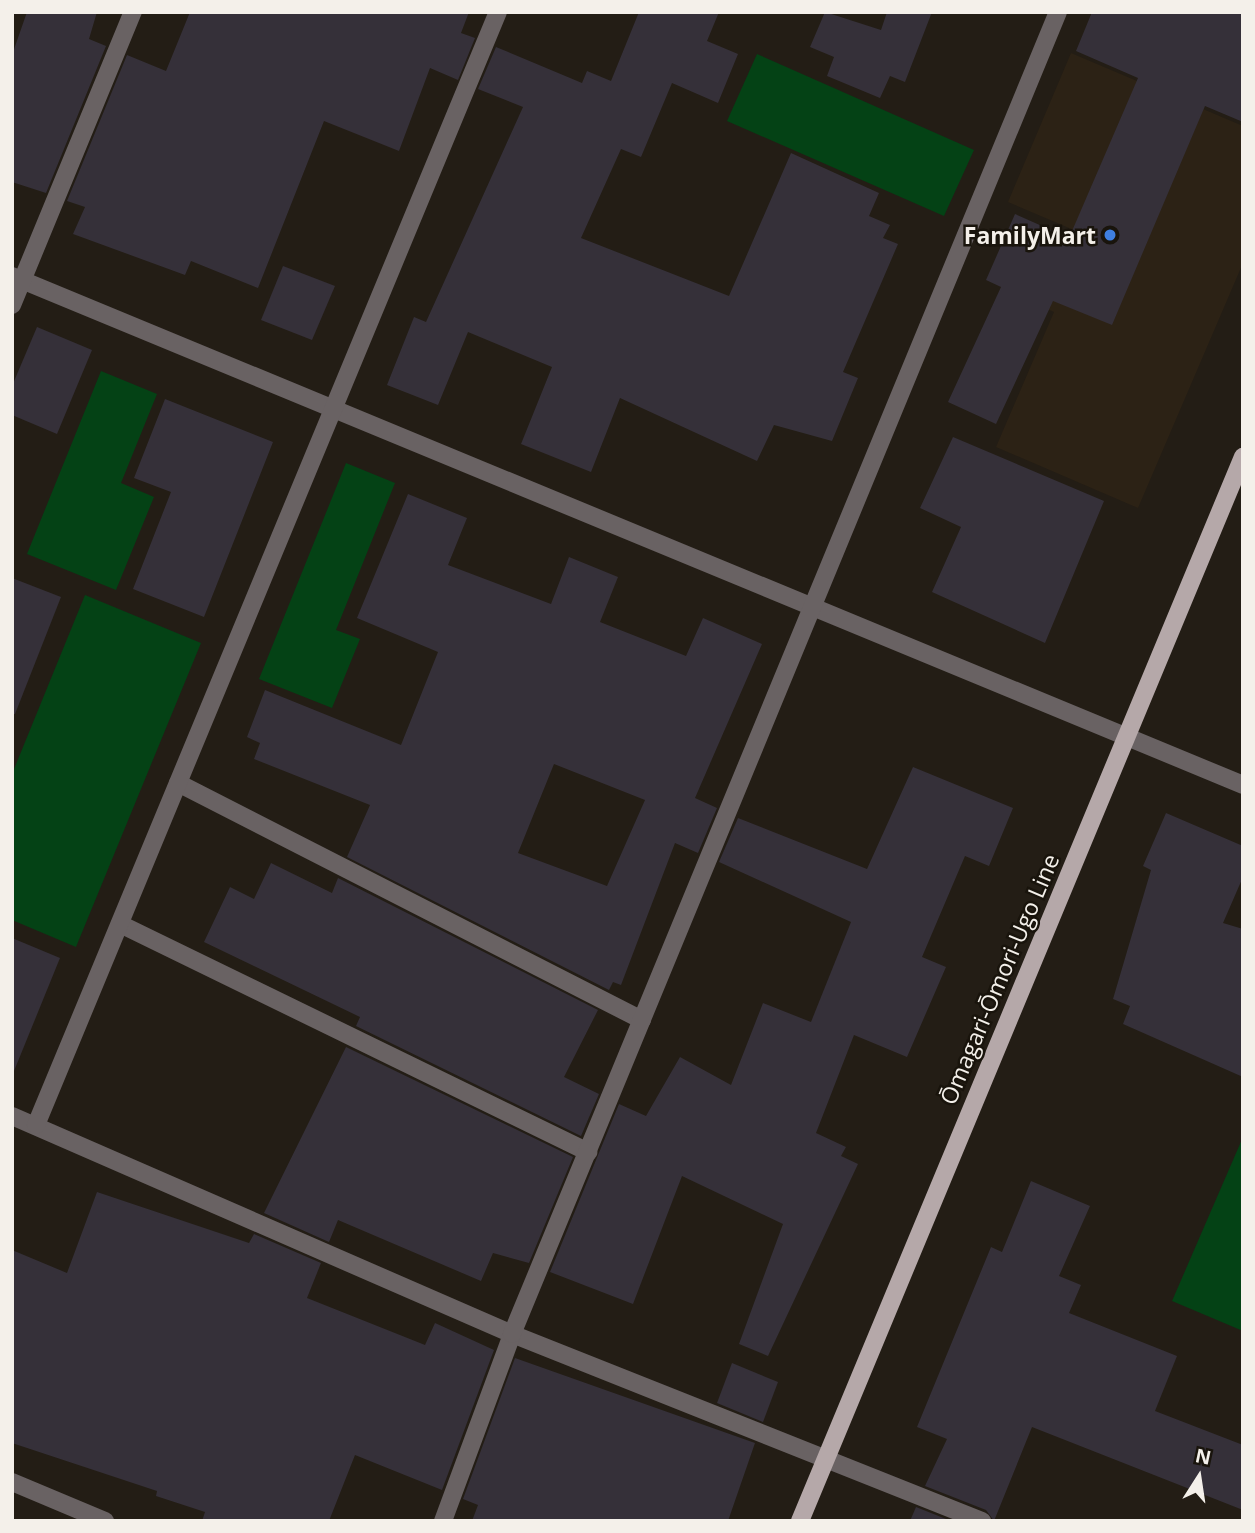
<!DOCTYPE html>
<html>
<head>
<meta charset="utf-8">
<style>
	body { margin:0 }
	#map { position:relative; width:1255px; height:1533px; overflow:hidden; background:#231d15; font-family:"Open Sans",sans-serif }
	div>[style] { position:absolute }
	.built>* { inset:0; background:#2c2215 }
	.green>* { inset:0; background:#044215 }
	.building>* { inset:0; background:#353039 }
	.minor>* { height:18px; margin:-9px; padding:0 9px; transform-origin:9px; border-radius:9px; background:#696263 }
	.primary>* { height:18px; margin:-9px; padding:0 9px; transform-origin:9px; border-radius:9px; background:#b5a8a9 }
	.dots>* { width:19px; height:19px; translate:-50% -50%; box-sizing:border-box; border:4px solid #19140c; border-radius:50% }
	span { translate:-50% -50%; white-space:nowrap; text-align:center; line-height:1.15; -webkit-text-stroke:5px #19140c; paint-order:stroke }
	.poi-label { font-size:23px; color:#f4f0ea; font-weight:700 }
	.right { translate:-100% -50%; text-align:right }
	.street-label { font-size:23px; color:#f4f0ea }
	.frame { position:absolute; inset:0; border:14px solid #f4f0ea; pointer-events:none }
	.north { position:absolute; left:1164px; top:1442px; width:70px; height:70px; -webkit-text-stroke:5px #19140c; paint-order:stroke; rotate:12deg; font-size:19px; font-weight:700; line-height:28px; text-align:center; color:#f4f0ea }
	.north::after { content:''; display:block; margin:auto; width:24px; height:32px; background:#f4f0ea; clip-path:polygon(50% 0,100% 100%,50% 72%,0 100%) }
</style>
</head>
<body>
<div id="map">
	<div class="built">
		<i style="clip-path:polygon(1071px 53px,1243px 126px,1243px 263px,1138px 508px,996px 447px,1054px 312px,1036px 304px,1069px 228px,1008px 202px)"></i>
	</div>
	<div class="green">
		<i style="clip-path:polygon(757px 54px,974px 150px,944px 216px,727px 121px)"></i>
		<i style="clip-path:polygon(101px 371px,157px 394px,121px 483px,154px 497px,116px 590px,27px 554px)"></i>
		<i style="clip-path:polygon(346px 463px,395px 483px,336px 630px,360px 639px,332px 708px,259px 679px)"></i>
		<i style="clip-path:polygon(85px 595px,201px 643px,76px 947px,12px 920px,12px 774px)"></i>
		<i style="clip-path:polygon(1243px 1137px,1243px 1331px,1172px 1301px)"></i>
	</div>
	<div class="building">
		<i style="clip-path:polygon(27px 12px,97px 12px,89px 39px,106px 46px,46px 193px,12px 182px,12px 55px)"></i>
		<i style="clip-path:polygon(190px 12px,469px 12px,461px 33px,475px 38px,458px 80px,430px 68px,399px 151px,324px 121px,258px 288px,191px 261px,185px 275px,73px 234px,85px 207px,67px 201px,127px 55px,166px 71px)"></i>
		<i style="clip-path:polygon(639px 12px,719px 12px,707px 41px,738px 54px,718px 103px,672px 83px,641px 157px,621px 149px,581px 238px,729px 296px,791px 153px,879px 193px,869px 216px,890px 225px,883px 238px,898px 244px,843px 372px,858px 378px,832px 441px,774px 425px,757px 461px,620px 398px,591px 472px,521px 444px,552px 367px,468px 332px,438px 405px,387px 385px,414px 317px,426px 322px,523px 107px,478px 89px,496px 47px,582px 83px,587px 71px,611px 81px)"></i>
		<i style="clip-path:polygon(825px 12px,881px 30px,887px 12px,932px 12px,905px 82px,890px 76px,880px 98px,827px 76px,834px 57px,810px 47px)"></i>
		<i style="clip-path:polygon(1092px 12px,1243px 12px,1243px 122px,1205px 106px,1112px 325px,1053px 301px,996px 424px,948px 402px,1001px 287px,986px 280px,1015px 214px,1069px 238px,1138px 78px,1076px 51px)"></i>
		<i style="clip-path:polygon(283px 266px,335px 286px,312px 340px,261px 320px)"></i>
		<i style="clip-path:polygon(37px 327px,92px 350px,57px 434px,12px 415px,12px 386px)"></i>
		<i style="clip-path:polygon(165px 399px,273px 442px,204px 617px,133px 589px,171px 492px,134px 478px)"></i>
		<i style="clip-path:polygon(953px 437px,1104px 501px,1045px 643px,932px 592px,961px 527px,920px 508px)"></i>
		<i style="clip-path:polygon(evenodd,408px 494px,467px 518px,448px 565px,551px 604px,569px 557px,618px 577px,600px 622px,686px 656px,703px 618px,762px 644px,695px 798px,717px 808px,698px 853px,675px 843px,621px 985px,613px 982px,609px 990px,347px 857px,370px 805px,254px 759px,260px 743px,247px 737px,265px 690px,401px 745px,438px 652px,357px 618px,408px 494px,554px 764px,645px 800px,607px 886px,518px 853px,554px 764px)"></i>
		<i style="clip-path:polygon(12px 578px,61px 597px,15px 714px,12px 714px)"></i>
		<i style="clip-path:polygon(913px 767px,1013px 808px,989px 866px,965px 856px,922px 957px,946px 967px,907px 1057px,854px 1035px,816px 1133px,846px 1147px,841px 1156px,858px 1164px,768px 1356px,739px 1344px,783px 1224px,682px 1176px,633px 1304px,550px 1272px,619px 1104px,646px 1116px,680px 1057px,731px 1085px,763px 1003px,811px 1022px,851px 922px,719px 862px,738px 818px,867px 869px)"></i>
		<i style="clip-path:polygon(1166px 813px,1243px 846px,1243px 877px,1223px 923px,1243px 929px,1243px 1077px,1123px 1024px,1130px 1006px,1113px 999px,1151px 870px,1143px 866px)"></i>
		<i style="clip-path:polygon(271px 863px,332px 893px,338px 878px,598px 1010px,564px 1077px,599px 1094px,581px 1136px,356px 1026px,360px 1017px,204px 942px,230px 887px,254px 899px)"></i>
		<i style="clip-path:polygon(12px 938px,60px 958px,14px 1071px,12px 1071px)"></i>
		<i style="clip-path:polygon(346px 1047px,573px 1157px,529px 1263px,493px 1253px,481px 1281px,338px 1220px,329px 1242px,264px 1213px)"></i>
		<i style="clip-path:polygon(1031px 1181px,1090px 1206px,1059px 1276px,1081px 1285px,1069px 1313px,1177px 1356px,1155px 1411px,1243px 1445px,1243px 1510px,1032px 1427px,994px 1521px,986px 1510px,925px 1486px,947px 1439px,917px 1427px,991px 1247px,1002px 1252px)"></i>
		<i style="clip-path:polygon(97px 1192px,249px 1243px,254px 1234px,321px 1263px,307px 1298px,425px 1345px,435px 1323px,494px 1350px,442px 1490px,355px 1455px,329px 1521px,202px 1521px,205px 1512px,156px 1496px,157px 1491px,12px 1443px,12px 1250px,67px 1273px)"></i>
		<i style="clip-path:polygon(515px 1358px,755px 1443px,728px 1521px,472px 1521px,478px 1505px,463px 1499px)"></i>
		<i style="clip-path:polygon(732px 1363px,778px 1382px,763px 1422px,717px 1403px)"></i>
		<i style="clip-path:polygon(916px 1507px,951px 1521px,910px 1521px)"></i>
	</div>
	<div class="minor">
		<i style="left:12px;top:276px;width:1332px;rotate:22.46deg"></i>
		<i style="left:12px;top:305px;width:317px;rotate:-67.6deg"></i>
		<i style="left:178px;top:783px;width:521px;rotate:27.06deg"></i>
		<i style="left:120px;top:924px;width:521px;rotate:25.97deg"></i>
		<i style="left:12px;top:1116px;width:545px;rotate:23.56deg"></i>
		<i style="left:512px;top:1334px;width:506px;rotate:21.7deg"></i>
		<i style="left:36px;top:1125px;width:1205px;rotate:-67.46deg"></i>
		<i style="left:12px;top:1482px;width:101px;rotate:22.8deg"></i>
		<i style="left:443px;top:1521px;width:199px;rotate:-69.7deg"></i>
		<i style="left:512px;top:1334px;width:1430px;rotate:-67.56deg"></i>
	</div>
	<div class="primary">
		<i style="left:800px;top:1521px;width:1153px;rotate:-67.4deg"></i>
	</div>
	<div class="dots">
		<i style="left:1110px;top:235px;background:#3f7fe0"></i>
	</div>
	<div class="poi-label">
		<span class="right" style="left:1096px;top:235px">FamilyMart</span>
	</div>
	<div class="street-label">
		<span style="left:999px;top:979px;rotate:-67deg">Ōmagari-Ōmori-Ugo Line</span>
	</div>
	<div class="frame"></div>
	<div class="north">N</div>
</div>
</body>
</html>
